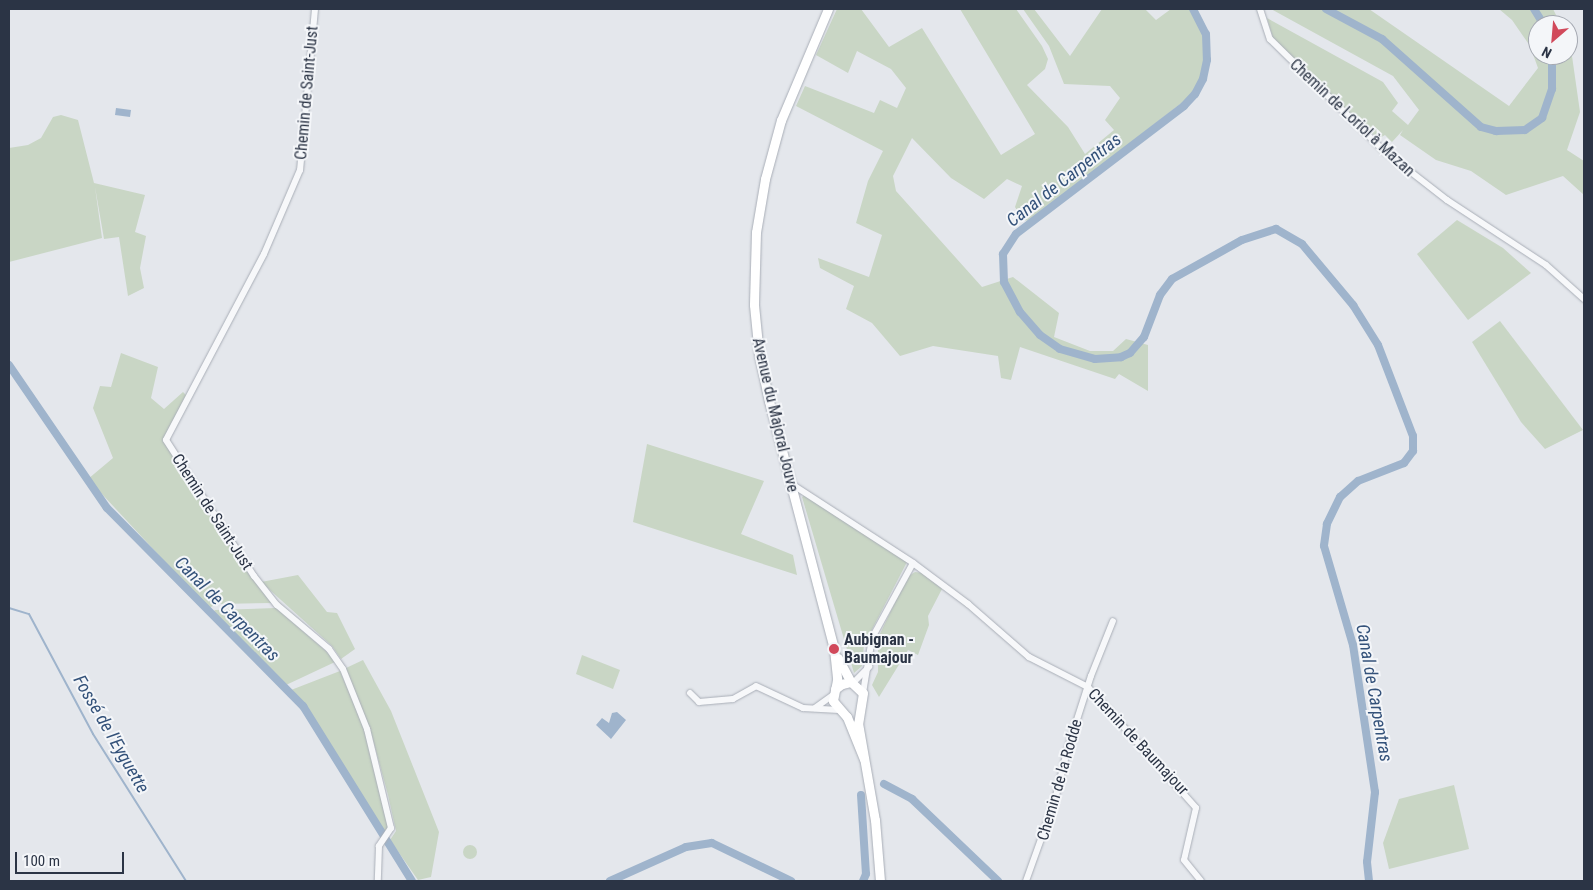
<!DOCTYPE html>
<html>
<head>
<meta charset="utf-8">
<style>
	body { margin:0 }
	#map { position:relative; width:1593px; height:890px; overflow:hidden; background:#e4e7ec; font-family:"Roboto Condensed",sans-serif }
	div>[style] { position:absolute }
	.green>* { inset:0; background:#c9d6c5 }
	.round { border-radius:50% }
	.water>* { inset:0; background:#9fb4cc }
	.stream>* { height:2px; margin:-1px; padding:0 1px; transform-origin:1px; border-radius:1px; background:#9fb4cc }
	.canal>* { height:8px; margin:-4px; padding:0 4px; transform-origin:4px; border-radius:4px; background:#9fb4cc }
	.roads { filter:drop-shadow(0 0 1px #a9aeb7) drop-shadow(0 0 1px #a9aeb7) }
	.minor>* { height:6px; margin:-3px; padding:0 3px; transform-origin:3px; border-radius:3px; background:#f7f8fa }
	.secondary>* { height:9px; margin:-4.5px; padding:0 4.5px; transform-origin:4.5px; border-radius:4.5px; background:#fff }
	.dots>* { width:14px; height:14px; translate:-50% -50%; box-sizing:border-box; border:2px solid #f4f6f9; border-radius:50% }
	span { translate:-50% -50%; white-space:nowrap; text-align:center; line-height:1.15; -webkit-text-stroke:4px #f4f6f9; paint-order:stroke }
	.street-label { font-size:16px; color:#2b3445 }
	.poi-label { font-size:16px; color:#2b3445; font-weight:700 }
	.left { translate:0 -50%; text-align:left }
	.water-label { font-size:18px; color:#34527a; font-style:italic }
	.frame { position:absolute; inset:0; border:10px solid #2b3445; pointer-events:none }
	.north { position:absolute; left:1528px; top:15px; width:50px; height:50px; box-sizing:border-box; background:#f4f6f9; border:1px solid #a4a8b1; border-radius:50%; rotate:207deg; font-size:14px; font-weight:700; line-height:20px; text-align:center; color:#2b3445 }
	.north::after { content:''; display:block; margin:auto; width:18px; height:22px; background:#d1495b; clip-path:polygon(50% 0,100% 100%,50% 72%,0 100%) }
	.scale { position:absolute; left:15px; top:852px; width:109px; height:22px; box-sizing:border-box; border:2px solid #2b3445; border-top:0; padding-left:6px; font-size:15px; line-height:18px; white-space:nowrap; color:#2b3445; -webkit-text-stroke:4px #f4f6f9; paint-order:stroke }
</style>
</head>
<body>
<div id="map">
	<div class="green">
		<i style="clip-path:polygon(837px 9px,861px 9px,889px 47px,922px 28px,1001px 155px,1035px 134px,960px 9px,1016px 9px,1042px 46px,1048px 59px,1045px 69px,1027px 85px,1068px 127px,1085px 154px,1114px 130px,1105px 120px,1120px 98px,1110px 86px,1064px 84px,1049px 46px,1023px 9px,1034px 9px,1070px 56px,1102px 9px,1145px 9px,1156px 20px,1171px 9px,1191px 9px,1200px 22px,1204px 35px,1205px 60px,1201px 78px,1193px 94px,1030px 221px,1023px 220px,1015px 207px,1022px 186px,1007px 179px,984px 199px,951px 178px,912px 138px,893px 176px,896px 191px,982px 287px,1013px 277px,1059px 313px,1054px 337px,1090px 351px,1113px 351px,1126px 339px,1148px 345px,1148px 391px,1119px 374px,1115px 379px,1020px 347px,1011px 380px,1001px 378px,998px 356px,933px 346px,900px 356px,872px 323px,846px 309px,854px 286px,820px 268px,818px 258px,869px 277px,882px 235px,856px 223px,868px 181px,883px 151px,796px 106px,805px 86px,874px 113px,880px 100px,897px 108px,906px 88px,891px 69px,857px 51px,848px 73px,816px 55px)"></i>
		<i style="clip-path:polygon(1271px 9px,1369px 9px,1509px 106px,1538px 68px,1530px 46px,1512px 20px,1499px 9px,1553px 9px,1561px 25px,1538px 25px,1538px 55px,1568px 55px,1568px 45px,1572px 56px,1580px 112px,1567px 150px,1584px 161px,1584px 195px,1563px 176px,1506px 195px,1471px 171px,1436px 160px,1400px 135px,1403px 130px,1392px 142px,1385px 135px,1378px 139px,1275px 45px,1267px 18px,1383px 82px,1398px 103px,1392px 111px,1408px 125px,1419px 110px,1393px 76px)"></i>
		<i style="clip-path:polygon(61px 115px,78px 120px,94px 183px,145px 195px,135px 232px,146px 236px,140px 268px,144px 288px,128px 296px,119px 237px,104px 239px,95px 187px,102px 238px,9px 262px,9px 148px,28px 145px,41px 138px,53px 117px)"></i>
		<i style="clip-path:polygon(1457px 220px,1503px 248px,1531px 273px,1468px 320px,1417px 254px)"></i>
		<i style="clip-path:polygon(1500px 321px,1583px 430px,1545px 449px,1521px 422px,1472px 342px)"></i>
		<i style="clip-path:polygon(121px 353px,158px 367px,151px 398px,164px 409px,183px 392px,186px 395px,163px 441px,252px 578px,273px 603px,218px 604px,208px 608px,88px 479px,113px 458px,93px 408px,100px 386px,111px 387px)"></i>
		<i style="clip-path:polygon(647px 444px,764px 481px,741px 534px,793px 555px,797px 575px,633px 522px)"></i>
		<i style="clip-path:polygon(805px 495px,907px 562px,864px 645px,862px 666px,854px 673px,802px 497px)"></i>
		<i style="clip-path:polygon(915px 572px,923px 573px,942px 589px,928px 616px,929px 625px,918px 655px,908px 650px,879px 697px,872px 685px,878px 672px,878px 638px,907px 577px)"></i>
		<i style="clip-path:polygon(298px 575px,327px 612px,337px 613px,355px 649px,341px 659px,332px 646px,261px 582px)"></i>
		<i style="clip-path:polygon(276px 608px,326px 651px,335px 662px,286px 685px,212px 613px,215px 610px)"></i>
		<i style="clip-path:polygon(582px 655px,620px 670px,613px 689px,576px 674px)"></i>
		<i style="clip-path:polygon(363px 660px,391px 711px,439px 832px,431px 877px,418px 880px,390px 840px,396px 831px,388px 795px,370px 729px,346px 668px)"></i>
		<i style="clip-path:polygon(340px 671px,364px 727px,389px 829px,385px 834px,307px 708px,291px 690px)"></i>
		<i style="clip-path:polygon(1454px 785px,1469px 849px,1389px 869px,1383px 843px,1399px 799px)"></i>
		<i class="round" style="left:463px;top:845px;width:14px;height:14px"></i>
	</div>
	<div class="water">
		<i style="clip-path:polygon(116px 108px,131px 110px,130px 117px,115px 115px)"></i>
		<i style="clip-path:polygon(617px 712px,626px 720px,611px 739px,596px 725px,602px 718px,609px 723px,612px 713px)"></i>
	</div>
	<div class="stream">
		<i style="left:9px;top:608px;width:21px;rotate:17deg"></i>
		<i style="left:29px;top:614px;width:136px;rotate:61.9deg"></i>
		<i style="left:93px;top:734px;width:174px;rotate:57.7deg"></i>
	</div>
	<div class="canal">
		<i style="left:1193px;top:9px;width:28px;rotate:63deg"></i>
		<i style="left:1206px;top:34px;width:26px;rotate:88deg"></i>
		<i style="left:1207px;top:60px;width:19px;rotate:102deg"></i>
		<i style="left:1203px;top:79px;width:17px;rotate:118deg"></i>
		<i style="left:1195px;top:94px;width:16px;rotate:133deg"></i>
		<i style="left:1184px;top:106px;width:211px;rotate:142.7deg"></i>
		<i style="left:1016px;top:234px;width:24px;rotate:123deg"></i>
		<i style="left:1003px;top:254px;width:28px;rotate:88deg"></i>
		<i style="left:1004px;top:282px;width:34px;rotate:62deg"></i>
		<i style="left:1020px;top:312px;width:30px;rotate:49deg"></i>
		<i style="left:1040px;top:335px;width:24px;rotate:35deg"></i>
		<i style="left:1060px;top:349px;width:36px;rotate:16deg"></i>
		<i style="left:1095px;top:359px;width:26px;rotate:-4deg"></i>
		<i style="left:1121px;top:357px;width:10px;rotate:-24deg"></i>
		<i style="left:1130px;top:353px;width:21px;rotate:-49deg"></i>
		<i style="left:1144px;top:337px;width:45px;rotate:-69.1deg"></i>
		<i style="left:1160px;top:295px;width:20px;rotate:-53deg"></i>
		<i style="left:1172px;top:279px;width:80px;rotate:-29.1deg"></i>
		<i style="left:1242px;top:240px;width:36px;rotate:-18deg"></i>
		<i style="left:1276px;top:229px;width:30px;rotate:30deg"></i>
		<i style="left:1302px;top:244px;width:80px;rotate:50.1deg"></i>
		<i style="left:1353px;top:305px;width:47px;rotate:58deg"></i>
		<i style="left:1378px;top:345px;width:97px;rotate:69deg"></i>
		<i style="left:1413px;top:436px;width:15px;rotate:90deg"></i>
		<i style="left:1413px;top:451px;width:15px;rotate:127deg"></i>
		<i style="left:1404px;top:463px;width:49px;rotate:158.6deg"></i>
		<i style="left:1358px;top:481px;width:24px;rotate:138deg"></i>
		<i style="left:1340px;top:497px;width:30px;rotate:116deg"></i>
		<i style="left:1327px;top:524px;width:22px;rotate:98deg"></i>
		<i style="left:1324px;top:546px;width:103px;rotate:73.7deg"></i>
		<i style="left:1353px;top:645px;width:149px;rotate:81.5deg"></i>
		<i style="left:1375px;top:792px;width:70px;rotate:96.5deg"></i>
		<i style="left:1367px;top:862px;width:19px;rotate:84deg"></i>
		<i style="left:1326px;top:9px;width:64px;rotate:28.2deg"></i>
		<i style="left:1382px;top:39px;width:132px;rotate:41.6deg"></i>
		<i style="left:1481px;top:127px;width:16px;rotate:15deg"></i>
		<i style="left:1496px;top:131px;width:29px;rotate:-2deg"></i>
		<i style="left:1525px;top:130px;width:21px;rotate:-35deg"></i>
		<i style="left:1542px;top:118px;width:31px;rotate:-71deg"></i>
		<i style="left:1552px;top:89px;width:34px;rotate:-90deg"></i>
		<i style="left:1534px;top:9px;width:19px;rotate:58deg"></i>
		<i style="left:9px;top:365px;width:173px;rotate:55.6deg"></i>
		<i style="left:107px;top:508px;width:279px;rotate:45.3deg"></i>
		<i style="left:303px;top:706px;width:206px;rotate:58.1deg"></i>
		<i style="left:884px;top:784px;width:32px;rotate:28deg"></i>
		<i style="left:912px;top:799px;width:119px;rotate:43.6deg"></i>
		<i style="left:861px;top:795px;width:79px;rotate:86.4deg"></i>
		<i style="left:866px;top:874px;width:8px;rotate:113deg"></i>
		<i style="left:610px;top:881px;width:83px;rotate:-24.1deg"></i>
		<i style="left:686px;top:847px;width:26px;rotate:-9deg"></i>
		<i style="left:712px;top:843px;width:88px;rotate:25.7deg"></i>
	</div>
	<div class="roads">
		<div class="minor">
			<i style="left:315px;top:9px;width:162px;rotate:95.3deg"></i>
			<i style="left:300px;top:170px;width:91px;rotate:113.2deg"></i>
			<i style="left:264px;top:254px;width:210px;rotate:117.8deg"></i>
			<i style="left:166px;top:440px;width:162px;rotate:57.1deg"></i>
			<i style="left:254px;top:576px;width:37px;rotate:52deg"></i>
			<i style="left:277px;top:605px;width:68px;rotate:40.2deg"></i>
			<i style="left:329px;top:649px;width:24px;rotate:55deg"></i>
			<i style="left:343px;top:669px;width:65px;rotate:68.2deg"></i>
			<i style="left:367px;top:729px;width:102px;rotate:76.4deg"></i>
			<i style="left:391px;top:828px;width:22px;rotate:124deg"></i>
			<i style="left:379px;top:846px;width:35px;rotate:92deg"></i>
			<i style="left:1260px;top:9px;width:32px;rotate:72deg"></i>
			<i style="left:1270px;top:39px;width:160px;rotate:44.5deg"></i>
			<i style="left:1384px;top:151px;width:80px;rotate:37.9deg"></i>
			<i style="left:1447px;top:200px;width:118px;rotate:33.3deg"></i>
			<i style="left:1546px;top:265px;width:51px;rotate:41.8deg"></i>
			<i style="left:790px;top:483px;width:147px;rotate:33deg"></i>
			<i style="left:913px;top:563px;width:69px;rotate:36.7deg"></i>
			<i style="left:968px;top:604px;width:81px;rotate:41deg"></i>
			<i style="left:1029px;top:657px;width:66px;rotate:27deg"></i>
			<i style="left:1088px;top:687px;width:162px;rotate:48.2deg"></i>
			<i style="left:1196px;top:808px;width:53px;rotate:103deg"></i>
			<i style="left:1184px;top:860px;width:27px;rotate:51deg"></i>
			<i style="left:853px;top:683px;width:23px;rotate:-45deg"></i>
			<i style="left:690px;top:693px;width:13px;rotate:45deg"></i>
			<i style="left:699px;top:702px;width:34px;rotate:-5deg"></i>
			<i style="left:733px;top:699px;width:26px;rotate:-29deg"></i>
			<i style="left:756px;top:686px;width:52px;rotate:25.1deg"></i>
			<i style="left:803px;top:708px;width:36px;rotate:3deg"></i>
			<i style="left:863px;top:693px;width:56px;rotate:-80.7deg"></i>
			<i style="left:872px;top:638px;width:85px;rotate:-61.3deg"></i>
			<i style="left:815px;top:708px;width:22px;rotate:-36deg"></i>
			<i style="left:1026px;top:881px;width:86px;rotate:-70.3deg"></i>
			<i style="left:1055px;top:800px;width:50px;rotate:-76.2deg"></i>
			<i style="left:1067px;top:751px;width:79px;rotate:-72.3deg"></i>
			<i style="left:1091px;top:676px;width:59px;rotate:-68.2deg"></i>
		</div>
		<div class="secondary">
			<i style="left:828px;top:9px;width:121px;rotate:112.9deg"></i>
			<i style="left:781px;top:120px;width:61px;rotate:105.2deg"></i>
			<i style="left:765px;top:179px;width:54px;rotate:99.6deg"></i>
			<i style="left:756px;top:232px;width:73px;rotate:91.6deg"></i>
			<i style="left:754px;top:305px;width:50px;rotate:84.3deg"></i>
			<i style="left:759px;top:355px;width:47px;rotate:77.7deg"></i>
			<i style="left:769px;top:401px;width:256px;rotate:75.3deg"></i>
			<i style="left:834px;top:649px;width:31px;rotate:84deg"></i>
			<i style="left:837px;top:680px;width:21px;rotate:101deg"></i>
			<i style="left:833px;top:701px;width:21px;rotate:49deg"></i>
			<i style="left:847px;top:717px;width:45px;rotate:68deg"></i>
			<i style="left:838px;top:658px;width:27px;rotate:62deg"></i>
			<i style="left:835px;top:689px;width:9px;rotate:-36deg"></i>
			<i style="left:842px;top:684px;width:9px;rotate:-13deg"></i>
			<i style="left:851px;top:682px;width:16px;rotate:43deg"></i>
			<i style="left:863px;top:693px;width:30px;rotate:99deg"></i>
			<i style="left:858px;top:723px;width:98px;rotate:80.1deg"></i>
			<i style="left:875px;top:820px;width:61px;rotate:85.3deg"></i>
		</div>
	</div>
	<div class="dots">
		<i style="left:834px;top:649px;background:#d1495b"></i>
	</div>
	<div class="street-label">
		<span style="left:307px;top:93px;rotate:-85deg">Chemin de Saint-Just</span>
		<span style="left:1352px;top:118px;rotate:43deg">Chemin de Loriol à Mazan</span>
		<span style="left:775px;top:415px;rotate:77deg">Avenue du Majoral Jouve</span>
		<span style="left:212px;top:512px;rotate:57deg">Chemin de Saint-Just</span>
		<span style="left:1138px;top:742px;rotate:47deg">Chemin de Baumajour</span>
		<span style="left:1060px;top:780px;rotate:-74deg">Chemin de la Rodde</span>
	</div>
	<div class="poi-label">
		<span class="left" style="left:844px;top:649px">Aubignan -<br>Baumajour</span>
	</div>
	<div class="water-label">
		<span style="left:1064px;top:180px;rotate:-38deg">Canal de Carpentras</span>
		<span style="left:227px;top:609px;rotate:45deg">Canal de Carpentras</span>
		<span style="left:1374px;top:693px;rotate:80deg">Canal de Carpentras</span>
		<span style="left:111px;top:734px;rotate:60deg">Fossé de l'Eyguette</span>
	</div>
	<div class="frame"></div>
	<div class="north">N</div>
	<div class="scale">100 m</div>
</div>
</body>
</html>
